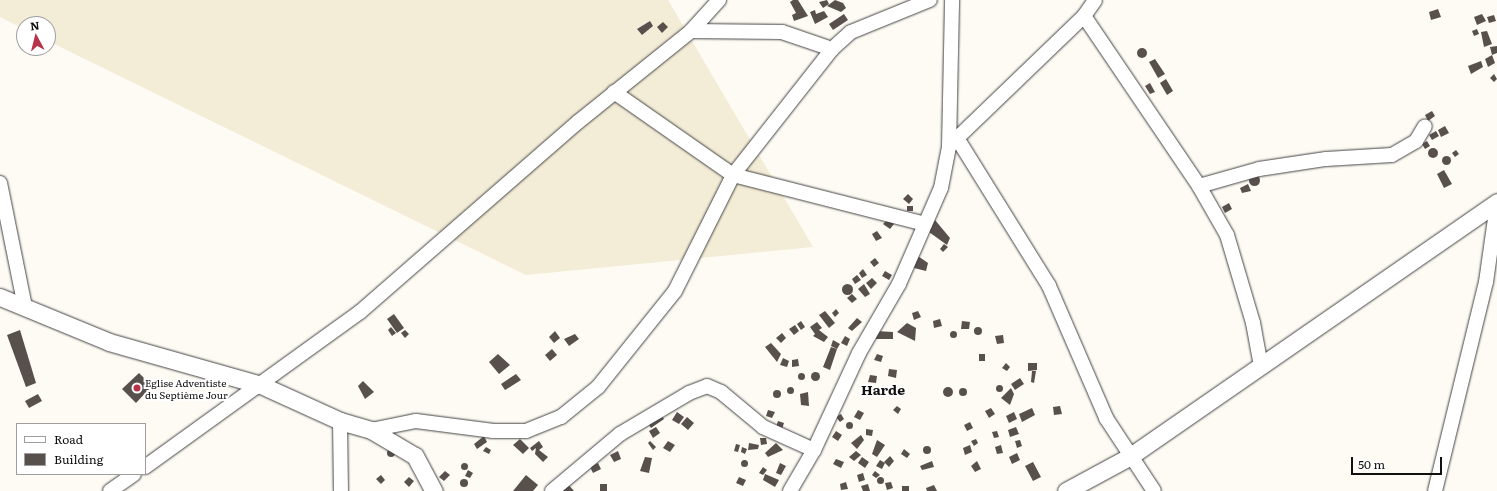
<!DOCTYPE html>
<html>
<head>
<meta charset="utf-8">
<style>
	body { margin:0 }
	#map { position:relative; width:1497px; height:491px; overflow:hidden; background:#fefbf4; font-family:Literata,serif }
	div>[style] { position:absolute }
	.farmland>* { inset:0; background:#f3ecd6 }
	.building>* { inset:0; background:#58504d }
	.round { border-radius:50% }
	.roads { filter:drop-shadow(0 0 1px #434343) drop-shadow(0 0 1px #434343) }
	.minor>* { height:14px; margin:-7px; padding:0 7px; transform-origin:7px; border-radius:7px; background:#fff }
	.tertiary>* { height:17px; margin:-8.5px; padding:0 8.5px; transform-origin:8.5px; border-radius:8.5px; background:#fff }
	.dots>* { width:11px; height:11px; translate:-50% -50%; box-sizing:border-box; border:2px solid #fff; border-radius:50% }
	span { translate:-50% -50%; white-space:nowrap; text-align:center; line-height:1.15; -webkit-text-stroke:4px #fff; paint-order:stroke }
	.poi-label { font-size:10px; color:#101010 }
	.left { translate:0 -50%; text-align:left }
	.district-label { font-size:14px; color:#101010; font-weight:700 }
	.legend { position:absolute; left:16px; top:423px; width:130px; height:52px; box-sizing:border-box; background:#fff; border:1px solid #9f9f9f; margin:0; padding:5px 7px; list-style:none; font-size:12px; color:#101010 }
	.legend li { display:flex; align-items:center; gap:8px; height:20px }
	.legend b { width:20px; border:1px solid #9f9f9f }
	.north { position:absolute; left:16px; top:16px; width:40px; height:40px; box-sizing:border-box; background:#fff; border:1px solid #9f9f9f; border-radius:50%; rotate:353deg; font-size:11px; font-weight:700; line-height:16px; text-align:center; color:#101010 }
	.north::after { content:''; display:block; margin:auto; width:14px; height:18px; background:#b5344a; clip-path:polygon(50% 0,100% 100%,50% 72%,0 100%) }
	.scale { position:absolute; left:1351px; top:457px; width:91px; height:18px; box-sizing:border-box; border:2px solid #101010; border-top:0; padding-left:5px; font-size:12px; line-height:14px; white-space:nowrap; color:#101010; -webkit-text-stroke:3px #fff; paint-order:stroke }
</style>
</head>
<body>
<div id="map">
	<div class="farmland">
		<i style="clip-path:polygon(0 0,668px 0,813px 247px,526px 275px,48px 41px,48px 24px,24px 24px,24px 29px,0 17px)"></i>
	</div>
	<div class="building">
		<i style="clip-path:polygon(793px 0,798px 0,808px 16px,794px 21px,792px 15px,796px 13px,790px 2px)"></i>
		<i style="clip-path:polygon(827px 0,829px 4px,823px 8px,819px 2px)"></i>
		<i style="clip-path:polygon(835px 0,843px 3px,846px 8px,841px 12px,827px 6px)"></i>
		<i style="clip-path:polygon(1438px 9px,1441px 17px,1431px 20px,1429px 12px)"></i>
		<i style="clip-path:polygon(815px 10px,816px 14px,824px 11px,828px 17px,815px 24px,810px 12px)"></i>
		<i style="clip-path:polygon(844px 14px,848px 20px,833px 30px,829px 24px)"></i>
		<i style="clip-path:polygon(1482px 14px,1486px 21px,1477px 25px,1474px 17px)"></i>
		<i style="clip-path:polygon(1494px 15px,1496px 21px,1489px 23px,1487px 17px)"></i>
		<i style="clip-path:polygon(650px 21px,653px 26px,642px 35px,637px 29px)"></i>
		<i style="clip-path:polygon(663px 22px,668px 27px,662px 33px,657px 27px)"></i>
		<i style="clip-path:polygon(1477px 29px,1479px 34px,1474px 36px,1472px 31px)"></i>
		<i style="clip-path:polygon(1487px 31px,1492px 44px,1484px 47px,1481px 32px)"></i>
		<i style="clip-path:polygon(1497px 46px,1497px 53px,1492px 55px,1490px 47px)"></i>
		<i class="round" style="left:1137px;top:48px;width:10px;height:10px"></i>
		<i style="clip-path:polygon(1492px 55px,1495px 63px,1488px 67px,1485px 59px)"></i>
		<i style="clip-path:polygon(1155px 59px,1165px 74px,1158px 78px,1149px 62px)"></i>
		<i style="clip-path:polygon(1481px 61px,1483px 67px,1471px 74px,1468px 66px)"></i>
		<i style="clip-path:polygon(1494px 74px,1497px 79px,1494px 82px,1490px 78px)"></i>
		<i style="clip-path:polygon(1166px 79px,1173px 91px,1167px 95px,1160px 83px)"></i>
		<i style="clip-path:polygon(1150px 83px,1155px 92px,1150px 94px,1145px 86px)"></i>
		<i style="clip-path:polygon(1432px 111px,1435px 116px,1428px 121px,1425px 115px)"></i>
		<i style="clip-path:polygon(1445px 126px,1449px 133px,1441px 137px,1438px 130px)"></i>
		<i style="clip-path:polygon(1436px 131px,1439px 136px,1432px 140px,1429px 135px)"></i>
		<i style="clip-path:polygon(1427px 141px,1430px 146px,1425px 149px,1422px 144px)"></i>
		<i class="round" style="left:1428px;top:148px;width:10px;height:10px"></i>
		<i style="clip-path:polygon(1456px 150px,1459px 154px,1455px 157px,1452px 153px)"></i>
		<i class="round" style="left:1441.5px;top:155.5px;width:9px;height:9px"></i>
		<i style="clip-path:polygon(1444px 170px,1452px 184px,1444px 188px,1437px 174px)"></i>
		<i class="round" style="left:1248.5px;top:174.5px;width:11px;height:11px"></i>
		<i style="clip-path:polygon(1248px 184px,1251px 191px,1242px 193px,1240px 188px)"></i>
		<i style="clip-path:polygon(908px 194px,913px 199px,909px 204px,903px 199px)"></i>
		<i style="clip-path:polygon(1229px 203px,1232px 209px,1225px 213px,1222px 207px)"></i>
		<i style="clip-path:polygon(907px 206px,913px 206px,913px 211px,907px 211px)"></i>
		<i style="clip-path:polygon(888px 219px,894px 224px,890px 229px,883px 224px)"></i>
		<i style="clip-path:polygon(935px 220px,950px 238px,947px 245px,929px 232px)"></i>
		<i style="clip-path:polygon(877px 231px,882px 238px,876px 241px,872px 234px)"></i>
		<i style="clip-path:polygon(944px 244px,948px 247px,943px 252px,940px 249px)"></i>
		<i style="clip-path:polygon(915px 254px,928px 263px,926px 271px,910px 267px)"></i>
		<i style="clip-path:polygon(875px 258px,879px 263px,874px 267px,870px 262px)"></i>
		<i style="clip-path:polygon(863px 269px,867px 275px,862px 278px,859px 273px)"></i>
		<i style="clip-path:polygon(885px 271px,892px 275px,889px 280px,882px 276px)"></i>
		<i style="clip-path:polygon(857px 275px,861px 280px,855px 284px,852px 279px)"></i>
		<i style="clip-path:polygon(872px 278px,877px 283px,871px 289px,866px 283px)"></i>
		<i class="round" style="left:841.5px;top:283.5px;width:11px;height:11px"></i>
		<i style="clip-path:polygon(864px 284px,870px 294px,865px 297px,858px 289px)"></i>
		<i style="clip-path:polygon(852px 294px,857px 299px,852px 303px,847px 298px)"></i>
		<i style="clip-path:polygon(836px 309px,839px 313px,835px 317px,832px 313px)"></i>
		<i style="clip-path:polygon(825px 311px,835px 323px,829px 328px,819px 315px)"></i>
		<i style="clip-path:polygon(918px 311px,921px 317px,914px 320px,912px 313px)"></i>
		<i style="clip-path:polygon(394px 314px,404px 328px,397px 333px,387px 319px)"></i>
		<i style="clip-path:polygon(857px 318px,862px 322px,852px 331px,848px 328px)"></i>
		<i style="clip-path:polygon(940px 319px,942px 326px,934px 328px,933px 321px)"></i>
		<i style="clip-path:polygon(801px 321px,805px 327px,801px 330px,797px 324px)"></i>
		<i style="clip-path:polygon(962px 321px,970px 322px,969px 329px,961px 329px)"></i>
		<i style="clip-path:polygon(817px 322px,822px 328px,819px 330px,828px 337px,824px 342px,813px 336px,815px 334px,810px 327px)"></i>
		<i style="clip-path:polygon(907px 323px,916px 328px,915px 341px,897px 332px)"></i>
		<i style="clip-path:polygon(795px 325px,799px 331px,794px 335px,789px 329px)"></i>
		<i style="clip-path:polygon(391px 327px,396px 333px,392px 336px,388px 330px)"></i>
		<i class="round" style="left:974px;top:327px;width:8px;height:8px"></i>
		<i style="clip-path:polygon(20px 330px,36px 383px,26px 387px,7px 335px)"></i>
		<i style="clip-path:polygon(405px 330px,409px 334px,405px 338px,401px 333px)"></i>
		<i class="round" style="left:949.5px;top:330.5px;width:7px;height:7px"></i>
		<i style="clip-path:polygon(555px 331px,560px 338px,554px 343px,549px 337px)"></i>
		<i style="clip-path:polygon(876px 331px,893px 332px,893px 339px,876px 339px)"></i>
		<i style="clip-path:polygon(782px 333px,786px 338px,781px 343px,776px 338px)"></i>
		<i style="clip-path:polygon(575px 334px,579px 339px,569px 346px,564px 339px)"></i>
		<i style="clip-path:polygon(1003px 335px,1004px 343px,997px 344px,995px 336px)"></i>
		<i style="clip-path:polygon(845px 336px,850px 339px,847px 346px,841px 343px)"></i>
		<i style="clip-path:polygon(833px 340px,840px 344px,837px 349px,831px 346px)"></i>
		<i style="clip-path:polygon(771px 343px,781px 354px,777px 362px,765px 347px)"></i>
		<i style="clip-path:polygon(831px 347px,837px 349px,830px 370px,823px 367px)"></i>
		<i style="clip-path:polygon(552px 349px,557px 355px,550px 361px,545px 355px)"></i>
		<i style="clip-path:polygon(498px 354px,510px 365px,499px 374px,489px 362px)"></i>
		<i style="clip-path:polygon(877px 354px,883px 356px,881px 362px,874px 360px)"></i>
		<i style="clip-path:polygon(979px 354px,985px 354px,985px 361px,979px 361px)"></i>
		<i style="clip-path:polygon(783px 358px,789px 361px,787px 367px,780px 365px)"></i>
		<i style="clip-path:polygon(798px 359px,799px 366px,792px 367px,792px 360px)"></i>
		<i style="clip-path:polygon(1006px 363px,1010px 367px,1007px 371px,1002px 368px)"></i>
		<i style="clip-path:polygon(1028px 363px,1037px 363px,1037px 370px,1028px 371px)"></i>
		<i style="clip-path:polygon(889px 369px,897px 370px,896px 378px,888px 376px)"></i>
		<i style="clip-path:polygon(1032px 371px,1036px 371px,1034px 383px,1031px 382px)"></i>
		<i class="round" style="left:810.5px;top:371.5px;width:9px;height:9px"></i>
		<i class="round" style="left:797.5px;top:372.5px;width:7px;height:7px"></i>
		<i style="clip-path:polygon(139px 373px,152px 386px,136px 403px,122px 389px)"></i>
		<i style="clip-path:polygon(516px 374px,521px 380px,505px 390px,501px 384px)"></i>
		<i style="clip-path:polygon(870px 375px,877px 376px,876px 383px,868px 382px)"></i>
		<i style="clip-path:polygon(1020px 378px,1024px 384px,1015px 390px,1011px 384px)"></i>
		<i style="clip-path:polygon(363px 381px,374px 392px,365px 399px,358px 386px)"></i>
		<i class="round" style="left:995.5px;top:384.5px;width:7px;height:7px"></i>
		<i class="round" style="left:786.5px;top:386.5px;width:7px;height:7px"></i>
		<i class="round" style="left:943px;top:387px;width:10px;height:10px"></i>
		<i class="round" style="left:959px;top:388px;width:8px;height:8px"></i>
		<i style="clip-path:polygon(1011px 388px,1014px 394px,1010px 405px,1001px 398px)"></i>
		<i class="round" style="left:773px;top:390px;width:8px;height:8px"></i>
		<i style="clip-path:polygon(808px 392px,809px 406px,801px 405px,800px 394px)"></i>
		<i style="clip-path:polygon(38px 394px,42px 401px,29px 408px,25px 401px)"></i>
		<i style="clip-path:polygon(897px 406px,901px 409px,898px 414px,893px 410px)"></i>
		<i style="clip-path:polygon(1060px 406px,1062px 414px,1054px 415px,1053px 407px)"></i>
		<i style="clip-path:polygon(991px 408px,995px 414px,989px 418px,985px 411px)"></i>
		<i style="clip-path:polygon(1032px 408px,1035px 415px,1022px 422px,1019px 414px)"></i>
		<i style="clip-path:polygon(768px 410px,775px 412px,772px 418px,766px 416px)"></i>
		<i style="clip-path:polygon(858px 410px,864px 413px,860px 420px,854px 417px)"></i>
		<i style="clip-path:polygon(677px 412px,684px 417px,679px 424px,672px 420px)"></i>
		<i style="clip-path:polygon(1014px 412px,1017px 419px,1009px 423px,1006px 416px)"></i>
		<i style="clip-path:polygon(660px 413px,664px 419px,651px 428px,647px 422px)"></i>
		<i style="clip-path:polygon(841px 414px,844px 419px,840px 422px,836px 417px)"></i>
		<i style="clip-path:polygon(687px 417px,694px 423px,688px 430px,681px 424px)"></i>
		<i style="clip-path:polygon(778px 421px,784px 423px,782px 429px,776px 427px)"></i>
		<i class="round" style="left:845.5px;top:421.5px;width:7px;height:7px"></i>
		<i style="clip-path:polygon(970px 422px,973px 428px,967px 431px,964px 425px)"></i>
		<i style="clip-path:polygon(656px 427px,660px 433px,653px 438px,649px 431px)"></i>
		<i style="clip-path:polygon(1016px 427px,1019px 434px,1010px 437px,1008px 430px)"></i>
		<i style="clip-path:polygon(866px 429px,873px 430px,872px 436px,866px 435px)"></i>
		<i style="clip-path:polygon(836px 431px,842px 435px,838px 441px,832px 437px)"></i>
		<i style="clip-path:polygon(997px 431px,999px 437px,994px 438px,992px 432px)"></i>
		<i style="clip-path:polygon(861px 435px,864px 440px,857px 449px,851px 443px)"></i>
		<i style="clip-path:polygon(484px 436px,487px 442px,477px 449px,474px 444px)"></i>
		<i style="clip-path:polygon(760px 438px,766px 438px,767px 444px,761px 445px)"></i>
		<i style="clip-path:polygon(520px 439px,529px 448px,523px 454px,513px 445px)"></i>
		<i style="clip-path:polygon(976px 439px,978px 443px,974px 446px,971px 441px)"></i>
		<i style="clip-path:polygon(877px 440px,885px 445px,877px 457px,872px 454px)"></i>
		<i style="clip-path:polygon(1020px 440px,1022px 446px,1017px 448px,1015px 441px)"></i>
		<i style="clip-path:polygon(539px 441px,543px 447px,539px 450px,548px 457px,543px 462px,535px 454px,536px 448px,532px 451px,530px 448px)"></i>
		<i style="clip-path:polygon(650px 441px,656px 447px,653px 450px,648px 443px)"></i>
		<i style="clip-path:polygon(668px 441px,675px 445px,670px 452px,663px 448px)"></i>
		<i style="clip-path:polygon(749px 443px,759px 445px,758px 449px,748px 450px)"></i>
		<i style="clip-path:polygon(776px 443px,783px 450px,768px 457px,765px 453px)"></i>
		<i style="clip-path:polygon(736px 444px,740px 445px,738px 452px,734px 451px)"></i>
		<i style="clip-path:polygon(970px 445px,972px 452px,965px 455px,963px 448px)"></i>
		<i style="clip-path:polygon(1001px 445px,1003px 453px,997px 454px,995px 447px)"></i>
		<i class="round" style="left:923px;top:446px;width:8px;height:8px"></i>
		<i style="clip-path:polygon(486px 447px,491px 450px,489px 454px,483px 451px)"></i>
		<i style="clip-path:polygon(742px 447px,747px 449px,745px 454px,741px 452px)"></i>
		<i class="round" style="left:387px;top:449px;width:8px;height:8px"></i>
		<i style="clip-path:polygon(904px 449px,910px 454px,907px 458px,901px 454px)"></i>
		<i style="clip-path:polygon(618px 451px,621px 459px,614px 462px,610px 455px)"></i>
		<i style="clip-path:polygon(856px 451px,861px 455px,854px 461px,849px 457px)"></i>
		<i style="clip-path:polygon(1017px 453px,1020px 460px,1012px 464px,1009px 457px)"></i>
		<i style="clip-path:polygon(890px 456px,894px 461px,889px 467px,884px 462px)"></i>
		<i style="clip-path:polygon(645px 457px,652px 458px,649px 473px,640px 471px)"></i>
		<i style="clip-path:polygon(862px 457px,869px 462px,865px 468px,858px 463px)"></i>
		<i style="clip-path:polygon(836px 459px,844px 462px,841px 468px,833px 464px)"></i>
		<i class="round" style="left:740.5px;top:459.5px;width:7px;height:7px"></i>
		<i style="clip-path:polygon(880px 460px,885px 463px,882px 469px,876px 466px)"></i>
		<i style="clip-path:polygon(932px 461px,934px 467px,922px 470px,920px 466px)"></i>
		<i style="clip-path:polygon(977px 461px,981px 469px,975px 472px,971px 466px)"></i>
		<i style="clip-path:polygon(1033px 462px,1041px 477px,1033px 481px,1025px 466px)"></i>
		<i class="round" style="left:460.5px;top:462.5px;width:7px;height:7px"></i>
		<i style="clip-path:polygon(598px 463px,601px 469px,593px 473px,590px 467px)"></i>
		<i style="clip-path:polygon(780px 463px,786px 466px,781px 475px,776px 473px)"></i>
		<i style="clip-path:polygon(763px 467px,767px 470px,763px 475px,759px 473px)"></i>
		<i style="clip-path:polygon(468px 470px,473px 473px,470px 478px,465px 476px)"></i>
		<i style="clip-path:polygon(445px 471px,450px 475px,444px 481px,439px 477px)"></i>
		<i style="clip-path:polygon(875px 471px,880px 475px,876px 478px,872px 475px)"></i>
		<i style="clip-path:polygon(863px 473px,865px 480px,859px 482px,857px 475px)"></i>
		<i style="clip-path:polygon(765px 474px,779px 480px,775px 487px,763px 480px)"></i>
		<i style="clip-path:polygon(381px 475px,385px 480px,381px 484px,376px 479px)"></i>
		<i style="clip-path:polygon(526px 475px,538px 485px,533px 491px,513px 491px)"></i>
		<i class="round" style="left:876.5px;top:476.5px;width:7px;height:7px"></i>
		<i style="clip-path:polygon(409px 477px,414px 481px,409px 487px,404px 482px)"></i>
		<i style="clip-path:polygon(739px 477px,746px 480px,743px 486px,736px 483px)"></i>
		<i class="round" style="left:460px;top:479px;width:8px;height:8px"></i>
		<i style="clip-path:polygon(566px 482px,574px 491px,557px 491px)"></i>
		<i style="clip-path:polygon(846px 482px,848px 489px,841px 490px,840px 484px)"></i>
		<i style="clip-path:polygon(891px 482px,893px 488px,887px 490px,885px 483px)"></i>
		<i style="clip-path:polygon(600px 484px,607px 484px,607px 491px,600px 491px)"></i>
		<i style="clip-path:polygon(868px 484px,870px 491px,863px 491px,861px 486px)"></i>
		<i style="clip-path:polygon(934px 485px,937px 491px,927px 491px,926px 488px)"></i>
		<i style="clip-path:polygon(902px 486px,909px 486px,909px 491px,902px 491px)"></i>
	</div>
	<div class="roads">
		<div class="minor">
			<i style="left:1084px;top:16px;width:205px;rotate:55.9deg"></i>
			<i style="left:1199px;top:186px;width:56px;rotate:60.3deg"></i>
			<i style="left:1227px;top:235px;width:92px;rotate:73.5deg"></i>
			<i style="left:1253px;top:323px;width:44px;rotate:79.5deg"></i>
			<i style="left:691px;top:31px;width:91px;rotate:0.6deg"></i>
			<i style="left:782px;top:32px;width:53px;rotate:18.8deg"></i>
			<i style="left:614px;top:92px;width:145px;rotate:34.9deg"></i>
			<i style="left:733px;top:175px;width:198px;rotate:14.3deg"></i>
			<i style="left:957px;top:138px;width:174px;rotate:58.1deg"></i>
			<i style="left:1049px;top:286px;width:144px;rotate:66.6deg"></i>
			<i style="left:1106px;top:418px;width:87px;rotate:56.7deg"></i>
			<i style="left:951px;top:144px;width:185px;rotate:-43.9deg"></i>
			<i style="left:1084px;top:16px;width:19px;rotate:-55deg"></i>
			<i style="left:0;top:183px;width:126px;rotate:78.6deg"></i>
			<i style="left:1199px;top:186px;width:62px;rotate:-15.8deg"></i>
			<i style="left:1259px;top:169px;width:68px;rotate:-8.5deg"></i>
			<i style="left:1326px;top:159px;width:66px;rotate:-3.5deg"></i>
			<i style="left:1392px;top:155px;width:28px;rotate:-30deg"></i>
			<i style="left:1416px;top:141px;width:17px;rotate:-59deg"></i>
			<i style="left:340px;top:421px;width:70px;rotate:89.2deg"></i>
			<i style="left:371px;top:430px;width:46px;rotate:-11.3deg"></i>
			<i style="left:416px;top:421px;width:78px;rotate:7.4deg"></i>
			<i style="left:493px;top:431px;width:33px"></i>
			<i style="left:526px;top:431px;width:38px;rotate:-22deg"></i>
			<i style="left:561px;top:417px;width:48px;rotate:-39deg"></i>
			<i style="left:598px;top:387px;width:123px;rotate:-51.3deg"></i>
			<i style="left:675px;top:291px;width:130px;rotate:-63.4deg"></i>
			<i style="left:733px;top:175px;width:160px;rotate:-51.8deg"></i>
			<i style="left:832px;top:49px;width:25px;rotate:-42deg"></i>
			<i style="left:851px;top:32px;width:85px;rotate:-22.1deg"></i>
			<i style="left:145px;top:467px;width:265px;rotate:-35.8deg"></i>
			<i style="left:360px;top:312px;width:289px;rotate:-41.1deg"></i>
			<i style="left:578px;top:122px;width:145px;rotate:-38.8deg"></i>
			<i style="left:691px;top:31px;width:42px;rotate:-47.9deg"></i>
			<i style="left:110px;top:491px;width:29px;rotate:-35deg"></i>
			<i style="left:552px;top:491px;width:89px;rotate:-40deg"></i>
			<i style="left:620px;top:434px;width:80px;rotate:-30.7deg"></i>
			<i style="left:689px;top:393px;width:19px;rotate:-21deg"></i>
			<i style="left:707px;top:386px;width:15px;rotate:23deg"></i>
			<i style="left:721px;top:392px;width:55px;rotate:39.8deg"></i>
			<i style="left:763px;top:427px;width:56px;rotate:24.3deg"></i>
			<i style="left:790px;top:491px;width:48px;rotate:-59.7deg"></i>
			<i style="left:814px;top:450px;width:107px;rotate:-65.1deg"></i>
			<i style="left:859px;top:353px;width:80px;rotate:-59.9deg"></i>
			<i style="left:899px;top:284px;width:105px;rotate:-66.4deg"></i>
			<i style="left:941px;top:188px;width:42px;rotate:-79deg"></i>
			<i style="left:949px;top:147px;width:147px;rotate:-88.8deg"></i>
			<i style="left:1435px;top:491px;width:215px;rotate:-76.3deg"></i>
			<i style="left:1486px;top:282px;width:78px;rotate:-81.9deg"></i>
		</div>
		<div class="tertiary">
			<i style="left:0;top:297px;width:118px;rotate:22.4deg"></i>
			<i style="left:109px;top:342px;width:158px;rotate:15.8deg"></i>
			<i style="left:261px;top:385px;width:87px;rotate:24.5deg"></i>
			<i style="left:340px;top:421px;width:32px;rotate:16deg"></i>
			<i style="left:371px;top:430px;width:51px;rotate:30.6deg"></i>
			<i style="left:415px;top:456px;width:40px;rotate:62deg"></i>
			<i style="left:1066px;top:491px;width:72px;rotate:-28.4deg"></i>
			<i style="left:1129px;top:457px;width:448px;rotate:-34.7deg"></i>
		</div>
	</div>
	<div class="dots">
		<i style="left:137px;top:388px;background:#b5344a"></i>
	</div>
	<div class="poi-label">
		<span class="left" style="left:145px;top:388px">Eglise Adventiste<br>du Septième Jour</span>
	</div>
	<div class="district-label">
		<span style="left:883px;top:389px">Harde</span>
	</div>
	<ul class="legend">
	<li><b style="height:5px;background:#fff"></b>Road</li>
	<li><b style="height:11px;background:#58504d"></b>Building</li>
	</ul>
	<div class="north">N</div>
	<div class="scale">50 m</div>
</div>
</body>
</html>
